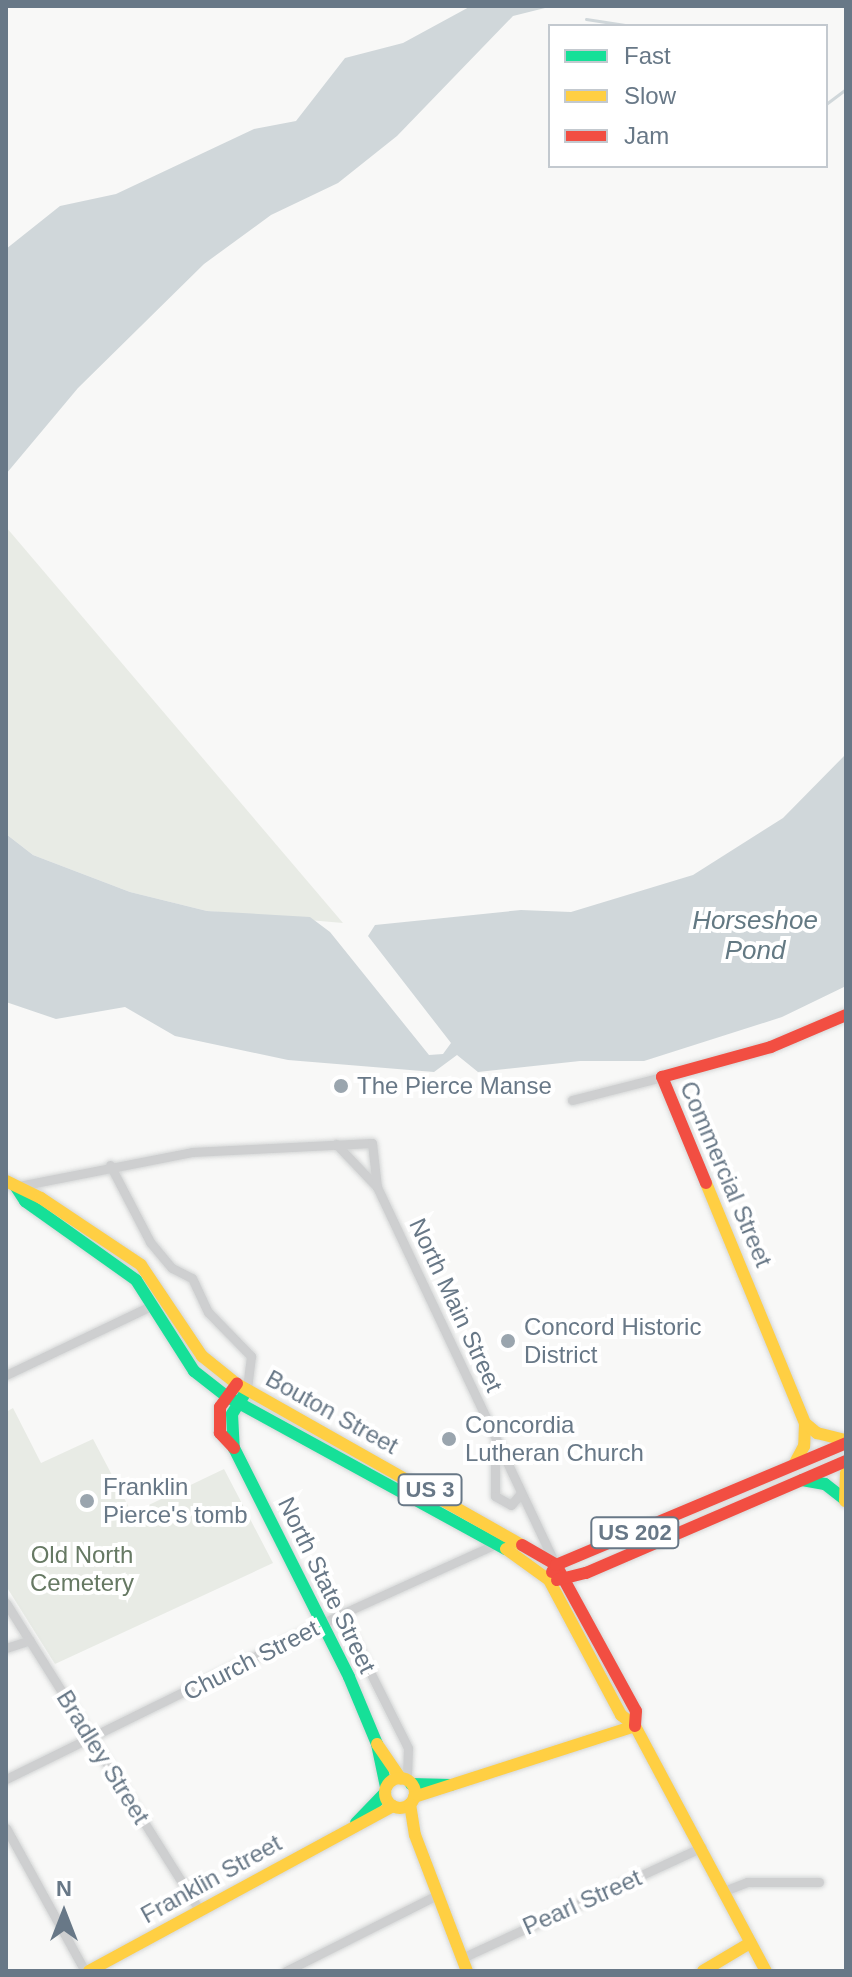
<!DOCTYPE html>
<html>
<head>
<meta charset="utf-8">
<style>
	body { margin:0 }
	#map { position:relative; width:852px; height:1977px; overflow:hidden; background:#f8f8f7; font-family:Arial,sans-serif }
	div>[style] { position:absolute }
	.green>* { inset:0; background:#e8ebe5 }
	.water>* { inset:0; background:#d0d7da }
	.stream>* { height:3px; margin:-1.5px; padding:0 1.5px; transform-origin:1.5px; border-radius:1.5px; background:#d0d7da }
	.roads { filter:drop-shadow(0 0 2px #d4d6d6) drop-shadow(0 0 2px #d4d6d6) }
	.street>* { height:9px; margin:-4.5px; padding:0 4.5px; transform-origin:4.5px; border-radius:4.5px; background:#cecfd0 }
	.fast>* { height:12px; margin:-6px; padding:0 6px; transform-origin:6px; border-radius:6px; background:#16e098 }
	.slow>* { height:12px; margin:-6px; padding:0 6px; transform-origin:6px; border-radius:6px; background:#ffcf43 }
	.slow>.ring { margin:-6px; padding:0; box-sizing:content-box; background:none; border:12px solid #ffcf43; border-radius:50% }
	.jam>* { height:12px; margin:-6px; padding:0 6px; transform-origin:6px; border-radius:6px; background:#f24e42 }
	.dots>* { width:22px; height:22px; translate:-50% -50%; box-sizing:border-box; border:4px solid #fff; border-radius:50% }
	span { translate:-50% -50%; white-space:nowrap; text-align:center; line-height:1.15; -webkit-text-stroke:8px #fff; paint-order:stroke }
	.shield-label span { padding:2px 6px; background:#fff; border:2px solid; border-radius:6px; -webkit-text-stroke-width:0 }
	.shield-label { font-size:22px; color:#687887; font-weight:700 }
	.poi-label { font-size:24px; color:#687887 }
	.left { translate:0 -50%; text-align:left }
	.street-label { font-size:24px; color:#687887 }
	.park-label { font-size:24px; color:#667963 }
	.water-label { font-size:26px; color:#637983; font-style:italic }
	.frame { position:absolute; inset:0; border:8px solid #687887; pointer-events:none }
	.legend { position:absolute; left:548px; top:24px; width:280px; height:144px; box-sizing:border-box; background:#fff; border:2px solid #c3c9cf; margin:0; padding:10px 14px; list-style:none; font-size:24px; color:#687887 }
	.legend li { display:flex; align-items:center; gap:16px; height:40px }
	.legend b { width:40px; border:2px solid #c3c9cf }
	.north { position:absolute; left:24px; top:1873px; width:80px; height:80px; -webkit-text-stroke:6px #fff; paint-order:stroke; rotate:0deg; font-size:22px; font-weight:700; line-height:32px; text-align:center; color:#687887 }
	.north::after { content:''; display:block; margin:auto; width:28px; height:36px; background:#687887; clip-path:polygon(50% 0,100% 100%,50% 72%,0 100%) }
</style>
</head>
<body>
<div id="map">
	<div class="green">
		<i style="clip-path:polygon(6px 527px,343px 923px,207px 911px,130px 892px,33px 855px,6px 834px)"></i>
		<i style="clip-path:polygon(13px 1408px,41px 1463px,93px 1439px,132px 1513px,224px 1469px,273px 1563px,55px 1664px,6px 1586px,6px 1412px)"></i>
	</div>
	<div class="water">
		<i style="clip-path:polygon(471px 6px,553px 6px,513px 16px,397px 136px,338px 183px,271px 215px,204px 264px,78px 388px,6px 474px,6px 249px,60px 206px,116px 194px,254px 129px,296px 121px,345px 58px,403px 43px)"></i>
		<i style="clip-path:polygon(846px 754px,846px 986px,782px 1017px,644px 1061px,580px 1061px,478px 1072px,457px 1055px,434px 1072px,288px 1060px,175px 1036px,125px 1007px,56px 1019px,6px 1002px,6px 834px,33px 855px,130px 892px,207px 911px,310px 917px,330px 932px,429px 1055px,443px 1054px,451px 1043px,368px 936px,375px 925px,521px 910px,571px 912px,693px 875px,783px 818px)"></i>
	</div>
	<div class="stream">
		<i style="left:586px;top:19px;width:46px;rotate:8.8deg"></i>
		<i style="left:826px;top:104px;width:25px;rotate:-37deg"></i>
	</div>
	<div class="roads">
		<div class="street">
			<i style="left:572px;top:1100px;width:93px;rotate:-14.3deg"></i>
			<i style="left:336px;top:1144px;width:59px;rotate:46.4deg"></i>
			<i style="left:377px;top:1187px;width:417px;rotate:64.7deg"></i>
			<i style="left:110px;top:1165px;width:87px;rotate:62.5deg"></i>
			<i style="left:150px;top:1242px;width:34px;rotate:50deg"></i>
			<i style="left:172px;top:1268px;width:22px;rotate:27deg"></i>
			<i style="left:192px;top:1278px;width:38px;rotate:65deg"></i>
			<i style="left:208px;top:1312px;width:62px;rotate:45.7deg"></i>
			<i style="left:251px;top:1356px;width:34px;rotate:97deg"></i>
			<i style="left:19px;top:1186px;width:176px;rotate:-11.1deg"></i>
			<i style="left:192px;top:1152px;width:180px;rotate:-2.9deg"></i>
			<i style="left:372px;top:1143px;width:44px;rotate:83.5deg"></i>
			<i style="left:6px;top:1375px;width:163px;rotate:-25.5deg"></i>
			<i style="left:495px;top:1445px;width:51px;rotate:90deg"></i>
			<i style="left:495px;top:1496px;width:18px;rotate:29deg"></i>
			<i style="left:511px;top:1505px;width:16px;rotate:-50deg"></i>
			<i style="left:6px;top:1603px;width:363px;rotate:57.8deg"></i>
			<i style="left:341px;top:1614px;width:150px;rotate:63.4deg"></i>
			<i style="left:408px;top:1748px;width:33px;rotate:92deg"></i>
			<i style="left:6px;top:1648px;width:25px;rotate:-18deg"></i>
			<i style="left:6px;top:1779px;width:379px;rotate:-26.2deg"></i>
			<i style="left:346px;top:1612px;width:167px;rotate:-24.4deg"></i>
			<i style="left:6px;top:1828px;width:163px;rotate:61.1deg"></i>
			<i style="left:724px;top:1891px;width:25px;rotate:-21deg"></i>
			<i style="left:747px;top:1882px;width:72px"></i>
			<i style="left:462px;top:1958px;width:264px;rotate:-24.8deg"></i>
			<i style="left:286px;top:1971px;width:169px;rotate:-26.7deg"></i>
		</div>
		<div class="fast">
			<i style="left:16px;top:1187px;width:17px;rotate:57deg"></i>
			<i style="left:25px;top:1201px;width:136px;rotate:35.4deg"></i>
			<i style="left:136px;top:1280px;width:108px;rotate:57.5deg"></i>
			<i style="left:194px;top:1371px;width:41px;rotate:38deg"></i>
			<i style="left:226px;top:1396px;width:319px;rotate:28.7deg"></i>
			<i style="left:247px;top:1390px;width:28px;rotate:122deg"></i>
			<i style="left:232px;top:1414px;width:34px;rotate:87deg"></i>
			<i style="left:234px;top:1448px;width:256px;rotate:63.3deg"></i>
			<i style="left:349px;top:1677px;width:73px;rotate:67.3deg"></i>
			<i style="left:377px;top:1744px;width:44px;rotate:78.2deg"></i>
			<i style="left:802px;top:1480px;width:23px;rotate:10deg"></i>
			<i style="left:825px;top:1484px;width:24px;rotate:38deg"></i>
			<i style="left:411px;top:1784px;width:40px;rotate:1.4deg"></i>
			<i style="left:356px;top:1823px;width:42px;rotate:-46deg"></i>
		</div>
		<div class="slow">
			<i style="left:6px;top:1181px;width:39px;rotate:26deg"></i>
			<i style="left:41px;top:1198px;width:120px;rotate:33.8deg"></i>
			<i style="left:141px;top:1265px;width:110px;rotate:56.2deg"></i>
			<i style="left:202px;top:1356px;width:45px;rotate:38.7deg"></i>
			<i style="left:237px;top:1384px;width:327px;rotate:29.5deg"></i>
			<i style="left:706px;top:1183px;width:260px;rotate:67.6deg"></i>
			<i style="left:805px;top:1423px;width:23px;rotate:92deg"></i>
			<i style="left:804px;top:1446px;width:21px;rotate:118deg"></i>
			<i style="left:805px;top:1423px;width:16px;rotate:40deg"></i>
			<i style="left:817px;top:1433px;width:30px;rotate:14deg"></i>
			<i style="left:845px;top:1501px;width:28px;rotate:-88deg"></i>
			<i style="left:506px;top:1549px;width:53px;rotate:35.8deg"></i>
			<i style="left:549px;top:1580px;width:153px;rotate:61.9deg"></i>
			<i style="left:621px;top:1715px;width:18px;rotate:38deg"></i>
			<i style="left:635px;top:1726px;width:278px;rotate:61.9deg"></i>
			<i style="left:377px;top:1744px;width:42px;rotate:55.6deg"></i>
			<i class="ring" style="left:385px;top:1778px;width:18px;height:18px"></i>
			<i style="left:414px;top:1797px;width:232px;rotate:-17.8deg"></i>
			<i style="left:410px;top:1804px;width:31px;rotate:81deg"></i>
			<i style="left:415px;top:1835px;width:146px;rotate:69.1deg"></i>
			<i style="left:89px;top:1971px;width:346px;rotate:-28.5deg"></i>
			<i style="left:703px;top:1971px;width:55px;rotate:-30.8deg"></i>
		</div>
		<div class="jam">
			<i style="left:706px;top:1183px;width:115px;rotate:-112.5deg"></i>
			<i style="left:662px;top:1077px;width:113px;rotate:-15.4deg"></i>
			<i style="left:771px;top:1047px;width:82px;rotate:-23.1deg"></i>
			<i style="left:234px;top:1448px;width:21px;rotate:-133deg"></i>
			<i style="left:220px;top:1433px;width:26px;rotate:-90deg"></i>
			<i style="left:220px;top:1407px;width:29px;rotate:-54deg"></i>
			<i style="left:522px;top:1545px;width:39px;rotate:30deg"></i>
			<i style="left:556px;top:1565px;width:166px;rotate:61.3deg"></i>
			<i style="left:636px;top:1711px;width:15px;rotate:94deg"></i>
			<i style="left:552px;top:1572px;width:8px;rotate:-60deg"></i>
			<i style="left:556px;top:1565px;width:315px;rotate:-22.8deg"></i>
			<i style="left:557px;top:1580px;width:30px;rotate:-14deg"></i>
			<i style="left:586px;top:1573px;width:283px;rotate:-23.3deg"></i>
		</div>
	</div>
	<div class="dots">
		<i style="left:341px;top:1086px;background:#9aa5ae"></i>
		<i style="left:508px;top:1341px;background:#9aa5ae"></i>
		<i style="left:449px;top:1439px;background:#9aa5ae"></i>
		<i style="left:87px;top:1501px;background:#9aa5ae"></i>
	</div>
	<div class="shield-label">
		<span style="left:430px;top:1490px">US 3</span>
		<span style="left:635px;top:1533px">US 202</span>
	</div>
	<div class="poi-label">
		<span class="left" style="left:357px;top:1086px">The Pierce Manse</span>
		<span class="left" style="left:524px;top:1341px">Concord Historic<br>District</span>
		<span class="left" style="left:465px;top:1439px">Concordia<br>Lutheran Church</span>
		<span class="left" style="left:103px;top:1501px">Franklin<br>Pierce's tomb</span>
	</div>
	<div class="street-label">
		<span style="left:726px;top:1174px;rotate:67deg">Commercial Street</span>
		<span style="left:456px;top:1305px;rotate:65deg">North Main Street</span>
		<span style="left:332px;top:1412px;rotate:29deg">Bouton Street</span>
		<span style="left:327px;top:1585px;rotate:64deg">North State Street</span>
		<span style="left:251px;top:1660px;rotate:-27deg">Church Street</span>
		<span style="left:103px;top:1757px;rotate:58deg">Bradley Street</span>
		<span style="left:211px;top:1879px;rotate:-29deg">Franklin Street</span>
		<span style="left:582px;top:1902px;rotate:-24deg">Pearl Street</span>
	</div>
	<div class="park-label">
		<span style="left:82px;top:1569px">Old North<br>Cemetery</span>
	</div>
	<div class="water-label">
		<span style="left:755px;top:936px">Horseshoe<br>Pond</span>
	</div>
	<div class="frame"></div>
	<ul class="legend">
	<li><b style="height:10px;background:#16e098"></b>Fast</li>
	<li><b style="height:10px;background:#ffcf43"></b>Slow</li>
	<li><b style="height:10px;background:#f24e42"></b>Jam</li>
	</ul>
	<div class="north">N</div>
</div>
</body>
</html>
